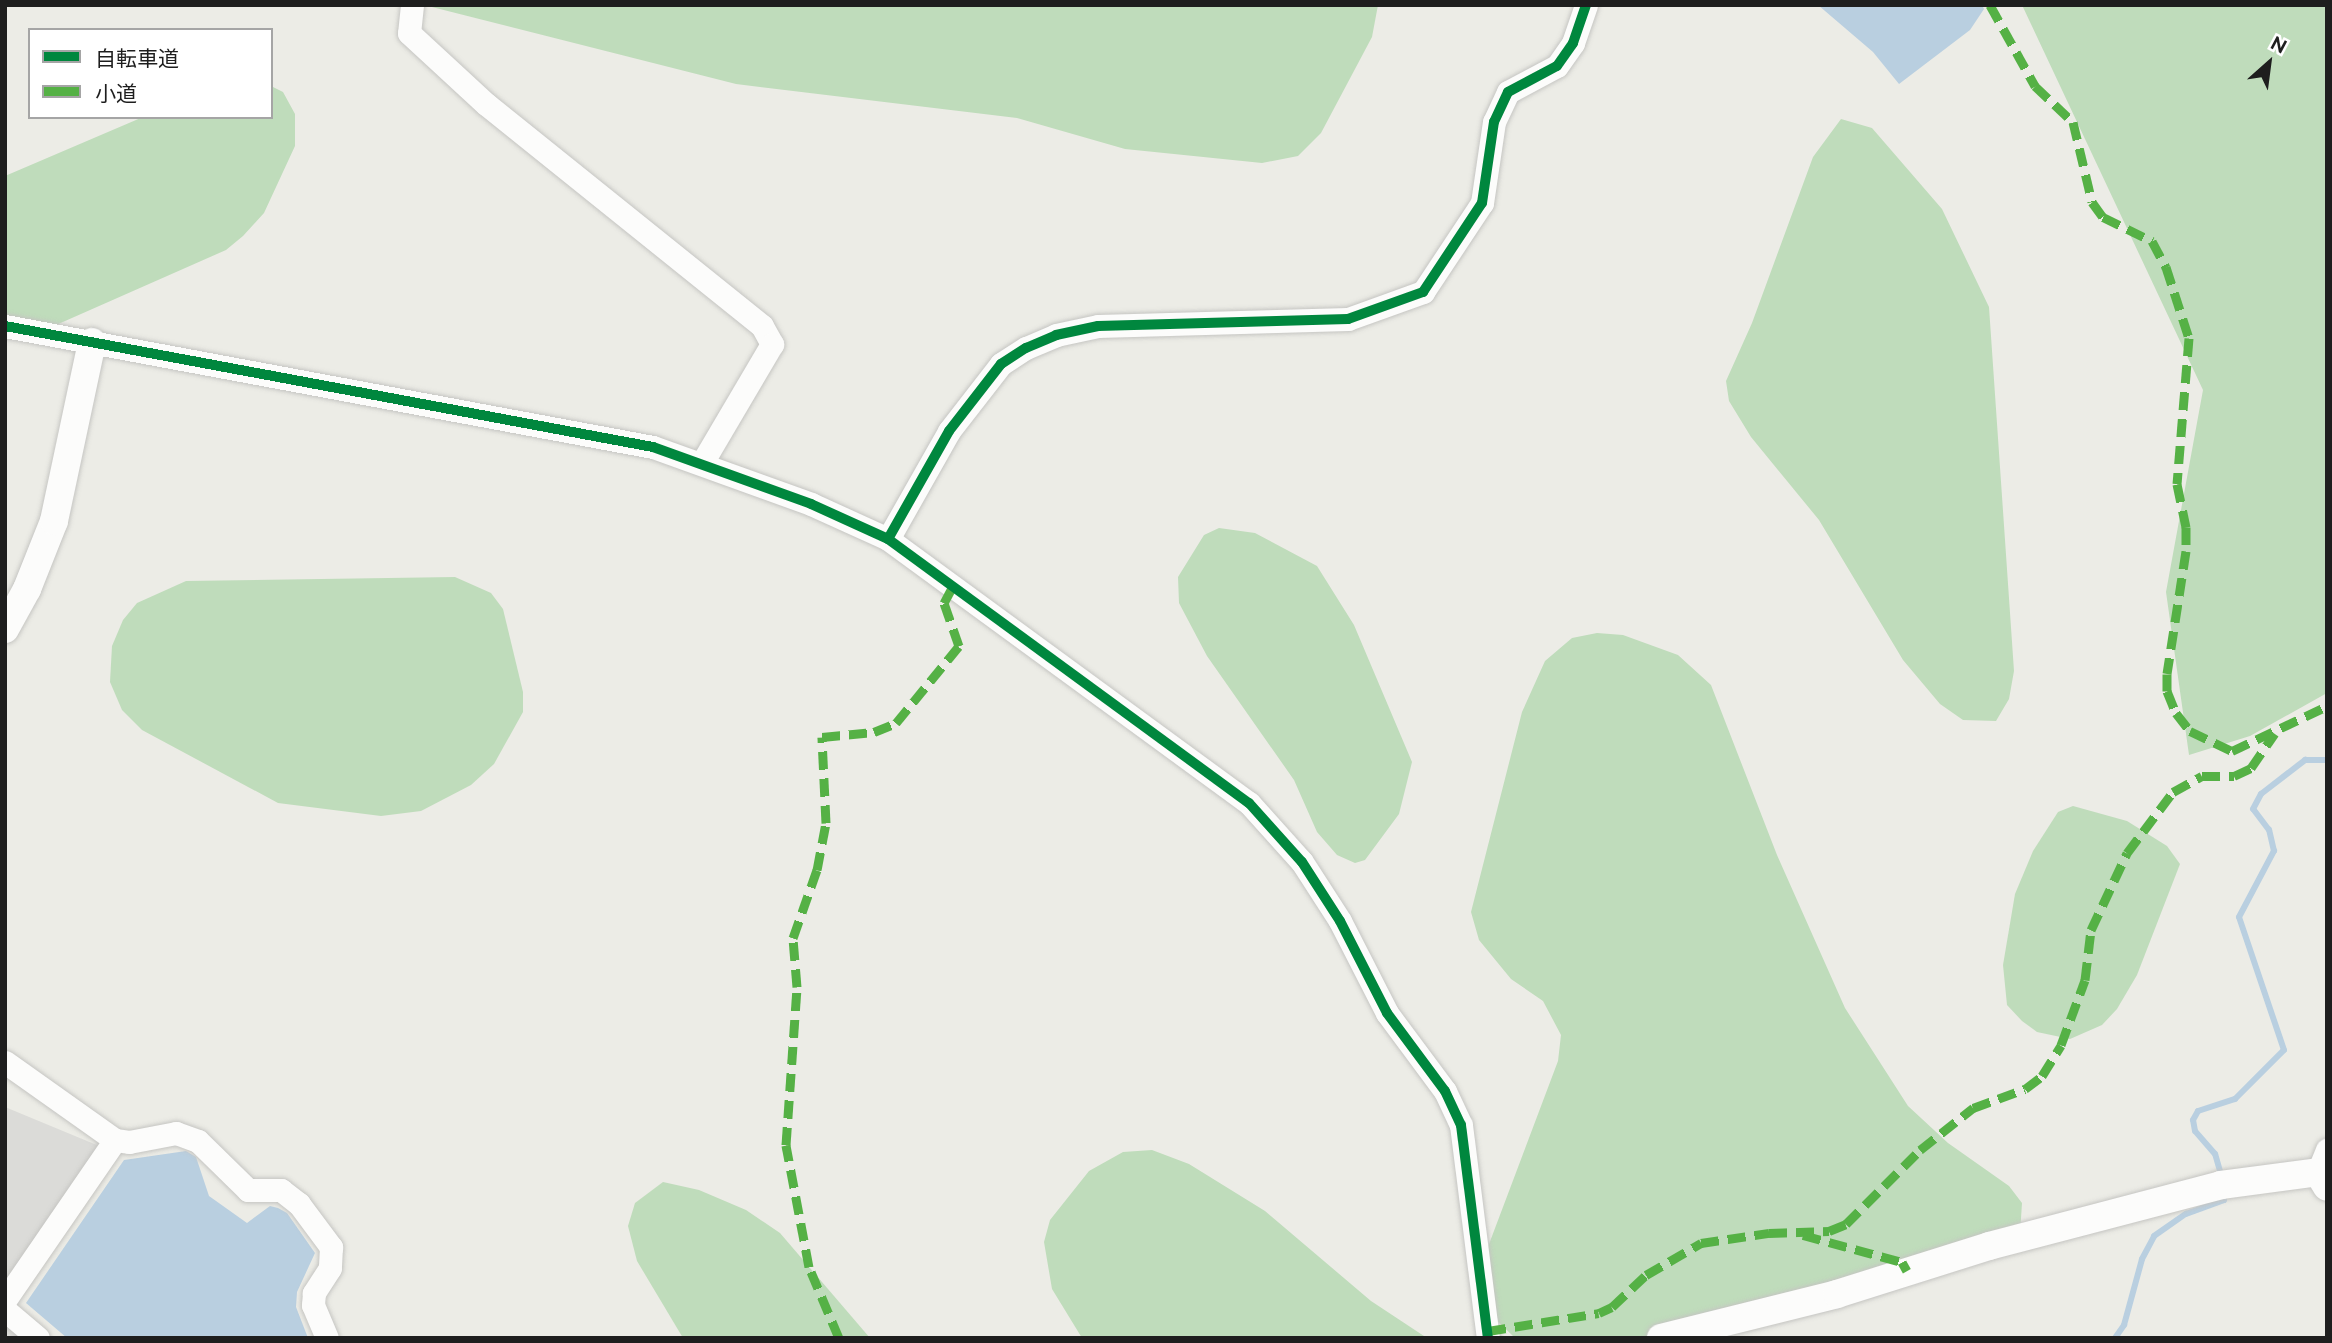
<!DOCTYPE html>
<html>
<head>
<meta charset="utf-8">
<style>
	body { margin:0 }
	#map { position:relative; width:2332px; height:1343px; overflow:hidden; background:#ecece6; font-family:Raleway,"Noto Sans JP",sans-serif }
	div>[style] { position:absolute }
	.residential>* { inset:0; background:#dbdbd8 }
	.forest>* { inset:0; background:#bfdcbb }
	.water>* { inset:0; background:#b9cfe0 }
	.stream>* { height:6px; margin:-3px; padding:0 3px; transform-origin:3px; border-radius:3px; background:#b9cfe0 }
	.roads { filter:drop-shadow(0 0 2px #c5c5c2) drop-shadow(0 0 2px #c5c5c2) }
	.minor>* { height:23px; margin:-11.5px; padding:0 11.5px; transform-origin:11.5px; border-radius:11.5px; background:#fcfcfb }
	.tertiary>* { height:28px; margin:-14px; padding:0 14px; transform-origin:14px; border-radius:14px; background:#fcfcfb }
	.quiet>* { height:9px; margin-top:-4.5px; transform-origin:0; background:repeating-linear-gradient(90deg,#55b145 0 18px,transparent 0 27px) }
	.cycleway>* { height:10px; margin:-5px; padding:0 5px; transform-origin:5px; border-radius:5px; background:#00873e }
	span { translate:-50% -50%; white-space:nowrap; text-align:center; line-height:1.15; -webkit-text-stroke:5px #fff; paint-order:stroke }
	.frame { position:absolute; inset:0; border:7px solid #1e1e1e; pointer-events:none }
	.legend { position:absolute; left:28px; top:28px; width:245px; height:91px; box-sizing:border-box; background:#fff; border:2px solid #a5a5a5; margin:0; padding:9px 12px; list-style:none; font-size:21px; color:#1e1e1e }
	.legend li { display:flex; align-items:center; gap:14px; height:35px }
	.legend b { width:35px; border:2px solid #a5a5a5 }
	.north { position:absolute; left:2234px; top:28px; width:70px; height:70px; -webkit-text-stroke:5px #fff; paint-order:stroke; rotate:28deg; font-size:19px; font-weight:700; line-height:28px; text-align:center; color:#1e1e1e }
	.north::after { content:''; display:block; margin:auto; width:24px; height:32px; background:#1e1e1e; clip-path:polygon(50% 0,100% 100%,50% 72%,0 100%) }
</style>
</head>
<body>
<div id="map">
	<div class="residential">
		<i style="clip-path:polygon(5px 1107px,116px 1153px,17px 1296px,18px 1309px,49px 1338px,5px 1338px)"></i>
	</div>
	<div class="forest">
		<i style="clip-path:polygon(424px 5px,1378px 5px,1372px 37px,1321px 133px,1298px 156px,1262px 163px,1125px 149px,1017px 118px,736px 84px)"></i>
		<i style="clip-path:polygon(2022px 5px,2327px 5px,2327px 693px,2250px 736px,2189px 755px,2166px 592px,2203px 390px)"></i>
		<i style="clip-path:polygon(271px 86px,283px 92px,295px 114px,295px 146px,264px 213px,243px 236px,226px 250px,47px 329px,5px 338px,5px 176px,143px 117px,271px 117px)"></i>
		<i style="clip-path:polygon(1841px 119px,1872px 128px,1942px 209px,1989px 307px,2014px 671px,2009px 699px,1996px 721px,1963px 720px,1940px 704px,1903px 660px,1819px 520px,1751px 437px,1729px 401px,1726px 381px,1752px 323px,1813px 157px)"></i>
		<i style="clip-path:polygon(1219px 528px,1255px 533px,1317px 566px,1354px 625px,1412px 762px,1399px 814px,1365px 860px,1355px 863px,1337px 855px,1317px 832px,1294px 780px,1207px 656px,1179px 603px,1178px 577px,1204px 535px)"></i>
		<i style="clip-path:polygon(455px 577px,491px 593px,503px 609px,523px 692px,523px 712px,494px 764px,471px 785px,421px 811px,381px 816px,278px 803px,142px 730px,122px 710px,110px 682px,112px 646px,123px 620px,137px 603px,186px 581px)"></i>
		<i style="clip-path:polygon(1597px 633px,1623px 635px,1678px 655px,1711px 685px,1777px 855px,1845px 1008px,1908px 1106px,1948px 1143px,2009px 1186px,2022px 1203px,2020px 1234px,1668px 1338px,1515px 1338px,1479px 1303px,1480px 1268px,1558px 1061px,1561px 1035px,1543px 1001px,1511px 979px,1479px 940px,1471px 912px,1522px 712px,1545px 661px,1572px 638px)"></i>
		<i style="clip-path:polygon(2073px 806px,2127px 821px,2167px 846px,2180px 864px,2137px 975px,2117px 1009px,2102px 1025px,2070px 1039px,2037px 1032px,2022px 1021px,2007px 1005px,2003px 965px,2015px 894px,2033px 851px,2058px 812px)"></i>
		<i style="clip-path:polygon(1152px 1150px,1189px 1164px,1265px 1211px,1371px 1301px,1427px 1338px,1082px 1338px,1052px 1289px,1044px 1242px,1050px 1220px,1089px 1171px,1123px 1152px)"></i>
		<i style="clip-path:polygon(663px 1182px,699px 1190px,746px 1210px,780px 1233px,870px 1338px,683px 1338px,637px 1261px,628px 1226px,635px 1203px)"></i>
	</div>
	<div class="water">
		<i style="clip-path:polygon(1818px 5px,1982px 5px,1984px 9px,1970px 30px,1899px 84px,1873px 52px)"></i>
		<i style="clip-path:polygon(186px 1151px,196px 1157px,209px 1196px,247px 1223px,270px 1206px,278px 1208px,287px 1213px,315px 1253px,297px 1292px,296px 1307px,308px 1338px,67px 1338px,26px 1303px,124px 1160px)"></i>
	</div>
	<div class="stream">
		<i style="left:2222px;top:1178px;width:25px;rotate:-106deg"></i>
		<i style="left:2215px;top:1154px;width:30px;rotate:-131deg"></i>
		<i style="left:2195px;top:1131px;width:11px;rotate:-100deg"></i>
		<i style="left:2193px;top:1120px;width:10px;rotate:-61deg"></i>
		<i style="left:2198px;top:1111px;width:39px;rotate:-18deg"></i>
		<i style="left:2235px;top:1099px;width:69px;rotate:-45deg"></i>
		<i style="left:2284px;top:1050px;width:140px;rotate:-108.7deg"></i>
		<i style="left:2239px;top:917px;width:75px;rotate:-62.1deg"></i>
		<i style="left:2274px;top:851px;width:22px;rotate:-103deg"></i>
		<i style="left:2269px;top:830px;width:26px;rotate:-127deg"></i>
		<i style="left:2253px;top:809px;width:17px;rotate:-62deg"></i>
		<i style="left:2261px;top:794px;width:56px;rotate:-37.7deg"></i>
		<i style="left:2305px;top:760px;width:22px"></i>
		<i style="left:2115px;top:1338px;width:16px;rotate:-55deg"></i>
		<i style="left:2124px;top:1325px;width:68px;rotate:-74.7deg"></i>
		<i style="left:2142px;top:1259px;width:26px;rotate:-62deg"></i>
		<i style="left:2154px;top:1236px;width:39px;rotate:-35deg"></i>
		<i style="left:2186px;top:1214px;width:40px;rotate:-20.2deg"></i>
		<i style="left:2224px;top:1200px;width:8px;rotate:-97deg"></i>
	</div>
	<div class="roads">
		<div class="minor">
			<i style="left:412px;top:5px;width:28px;rotate:96deg"></i>
			<i style="left:409px;top:33px;width:105px;rotate:42.7deg"></i>
			<i style="left:486px;top:104px;width:354px;rotate:38.8deg"></i>
			<i style="left:762px;top:326px;width:21px;rotate:61deg"></i>
			<i style="left:772px;top:344px;width:138px;rotate:120.5deg"></i>
			<i style="left:5px;top:326px;width:659px;rotate:10.58deg"></i>
			<i style="left:653px;top:447px;width:168px;rotate:19.8deg"></i>
			<i style="left:811px;top:504px;width:85px;rotate:24.4deg"></i>
			<i style="left:888px;top:539px;width:447px;rotate:36.2deg"></i>
			<i style="left:1249px;top:803px;width:79px;rotate:48.1deg"></i>
			<i style="left:1302px;top:862px;width:70px;rotate:57.2deg"></i>
			<i style="left:1340px;top:921px;width:103px;rotate:62.9deg"></i>
			<i style="left:1387px;top:1013px;width:97px;rotate:53.4deg"></i>
			<i style="left:1445px;top:1091px;width:38px;rotate:65deg"></i>
			<i style="left:1461px;top:1125px;width:215px;rotate:82.8deg"></i>
			<i style="left:888px;top:539px;width:124px;rotate:-60.5deg"></i>
			<i style="left:949px;top:431px;width:85px;rotate:-52.2deg"></i>
			<i style="left:1001px;top:364px;width:30px;rotate:-33deg"></i>
			<i style="left:1026px;top:348px;width:33px;rotate:-23deg"></i>
			<i style="left:1056px;top:335px;width:43px;rotate:-12.1deg"></i>
			<i style="left:1098px;top:326px;width:250px;rotate:-1.6deg"></i>
			<i style="left:1348px;top:319px;width:80px;rotate:-19.8deg"></i>
			<i style="left:1423px;top:292px;width:107px;rotate:-56.5deg"></i>
			<i style="left:1482px;top:203px;width:82px;rotate:-81.6deg"></i>
			<i style="left:1494px;top:122px;width:33px;rotate:-65deg"></i>
			<i style="left:1508px;top:92px;width:55px;rotate:-28deg"></i>
			<i style="left:1557px;top:66px;width:28px;rotate:-55deg"></i>
			<i style="left:1573px;top:43px;width:40px;rotate:-71.1deg"></i>
			<i style="left:5px;top:1062px;width:135px;rotate:35.3deg"></i>
			<i style="left:115px;top:1140px;width:14px;rotate:8deg"></i>
			<i style="left:129px;top:1142px;width:48px;rotate:-10.8deg"></i>
			<i style="left:176px;top:1133px;width:23px;rotate:20deg"></i>
			<i style="left:198px;top:1141px;width:70px;rotate:44.4deg"></i>
			<i style="left:248px;top:1190px;width:33px"></i>
			<i style="left:281px;top:1190px;width:23px;rotate:38deg"></i>
			<i style="left:299px;top:1204px;width:54px;rotate:53.3deg"></i>
			<i style="left:331px;top:1247px;width:21px;rotate:93deg"></i>
			<i style="left:330px;top:1268px;width:30px;rotate:123deg"></i>
			<i style="left:314px;top:1293px;width:12px;rotate:95deg"></i>
			<i style="left:313px;top:1305px;width:36px;rotate:67deg"></i>
			<i style="left:2318px;top:1172px;width:24px;rotate:-68deg"></i>
			<i style="left:5px;top:1300px;width:194px;rotate:-55.5deg"></i>
			<i style="left:5px;top:1310px;width:43px;rotate:40.3deg"></i>
		</div>
		<div class="tertiary">
			<i style="left:5px;top:629px;width:46px;rotate:-61.2deg"></i>
			<i style="left:27px;top:589px;width:73px;rotate:-68.3deg"></i>
			<i style="left:54px;top:521px;width:183px;rotate:-78deg"></i>
			<i style="left:1661px;top:1338px;width:181px;rotate:-14deg"></i>
			<i style="left:1837px;top:1294px;width:159px;rotate:-17.5deg"></i>
			<i style="left:1989px;top:1246px;width:240px;rotate:-14.7deg"></i>
			<i style="left:2221px;top:1185px;width:98px;rotate:-7.6deg"></i>
			<i style="left:2318px;top:1172px;width:17px;rotate:59deg"></i>
		</div>
	</div>
	<div class="quiet">
		<i style="left:1990px;top:5px;width:93px;rotate:60.9deg"></i>
		<i style="left:2035px;top:86px;width:52px;rotate:43.5deg"></i>
		<i style="left:2073px;top:122px;width:82px;rotate:76.6deg"></i>
		<i style="left:2092px;top:202px;width:19px;rotate:54deg"></i>
		<i style="left:2103px;top:217px;width:55px;rotate:26.1deg"></i>
		<i style="left:2152px;top:241px;width:30px;rotate:62deg"></i>
		<i style="left:2166px;top:267px;width:75px;rotate:72.1deg"></i>
		<i style="left:2189px;top:338px;width:146px;rotate:94.7deg"></i>
		<i style="left:2177px;top:484px;width:44px;rotate:78.2deg"></i>
		<i style="left:2186px;top:527px;width:24px;rotate:90deg"></i>
		<i style="left:2186px;top:551px;width:124px;rotate:98.8deg"></i>
		<i style="left:2167px;top:674px;width:17px;rotate:90deg"></i>
		<i style="left:2167px;top:691px;width:24px;rotate:68deg"></i>
		<i style="left:2176px;top:713px;width:23px;rotate:52deg"></i>
		<i style="left:2190px;top:731px;width:47px;rotate:25.5deg"></i>
		<i style="left:2232px;top:751px;width:105px;rotate:-25.3deg"></i>
		<i style="left:1803px;top:1235px;width:103px;rotate:15.3deg"></i>
		<i style="left:1902px;top:1262px;width:10px;rotate:61deg"></i>
		<i style="left:1488px;top:1331px;width:112px;rotate:-9.2deg"></i>
		<i style="left:1599px;top:1313px;width:14px;rotate:-25deg"></i>
		<i style="left:1612px;top:1307px;width:47px;rotate:-43.3deg"></i>
		<i style="left:1646px;top:1275px;width:64px;rotate:-30.2deg"></i>
		<i style="left:1701px;top:1243px;width:69px;rotate:-8.4deg"></i>
		<i style="left:1769px;top:1233px;width:60px;rotate:-1.9deg"></i>
		<i style="left:1829px;top:1231px;width:18px;rotate:-22deg"></i>
		<i style="left:1846px;top:1224px;width:105px;rotate:-45deg"></i>
		<i style="left:1920px;top:1150px;width:68px;rotate:-38.4deg"></i>
		<i style="left:1973px;top:1108px;width:55px;rotate:-20.1deg"></i>
		<i style="left:2025px;top:1089px;width:21px;rotate:-37deg"></i>
		<i style="left:2042px;top:1076px;width:36px;rotate:-58deg"></i>
		<i style="left:2061px;top:1045px;width:69px;rotate:-69.7deg"></i>
		<i style="left:2085px;top:980px;width:50px;rotate:-83.2deg"></i>
		<i style="left:2091px;top:930px;width:85px;rotate:-64.9deg"></i>
		<i style="left:2127px;top:853px;width:76px;rotate:-53deg"></i>
		<i style="left:2173px;top:792px;width:33px;rotate:-29deg"></i>
		<i style="left:2202px;top:776px;width:32px"></i>
		<i style="left:2234px;top:776px;width:19px;rotate:-25deg"></i>
		<i style="left:2251px;top:768px;width:42px;rotate:-55.6deg"></i>
		<i style="left:839px;top:1338px;width:77px;rotate:-112.9deg"></i>
		<i style="left:809px;top:1267px;width:124px;rotate:-100.7deg"></i>
		<i style="left:786px;top:1145px;width:158px;rotate:-86deg"></i>
		<i style="left:797px;top:987px;width:49px;rotate:-94.7deg"></i>
		<i style="left:793px;top:938px;width:72px;rotate:-70.6deg"></i>
		<i style="left:817px;top:870px;width:48px;rotate:-79.2deg"></i>
		<i style="left:826px;top:823px;width:86px;rotate:-92.7deg"></i>
		<i style="left:822px;top:737px;width:52px;rotate:-5.5deg"></i>
		<i style="left:874px;top:732px;width:24px;rotate:-22deg"></i>
		<i style="left:896px;top:723px;width:99px;rotate:-50.7deg"></i>
		<i style="left:959px;top:646px;width:46px;rotate:-109.2deg"></i>
		<i style="left:944px;top:603px;width:21px;rotate:-62deg"></i>
	</div>
	<div class="cycleway">
		<i style="left:5px;top:326px;width:659px;rotate:10.58deg"></i>
		<i style="left:653px;top:447px;width:168px;rotate:19.8deg"></i>
		<i style="left:811px;top:504px;width:85px;rotate:24.4deg"></i>
		<i style="left:888px;top:539px;width:447px;rotate:36.2deg"></i>
		<i style="left:1249px;top:803px;width:79px;rotate:48.1deg"></i>
		<i style="left:1302px;top:862px;width:70px;rotate:57.2deg"></i>
		<i style="left:1340px;top:921px;width:103px;rotate:62.9deg"></i>
		<i style="left:1387px;top:1013px;width:97px;rotate:53.4deg"></i>
		<i style="left:1445px;top:1091px;width:38px;rotate:65deg"></i>
		<i style="left:1461px;top:1125px;width:215px;rotate:82.8deg"></i>
		<i style="left:888px;top:539px;width:124px;rotate:-60.5deg"></i>
		<i style="left:949px;top:431px;width:85px;rotate:-52.2deg"></i>
		<i style="left:1001px;top:364px;width:30px;rotate:-33deg"></i>
		<i style="left:1026px;top:348px;width:33px;rotate:-23deg"></i>
		<i style="left:1056px;top:335px;width:43px;rotate:-12.1deg"></i>
		<i style="left:1098px;top:326px;width:250px;rotate:-1.6deg"></i>
		<i style="left:1348px;top:319px;width:80px;rotate:-19.8deg"></i>
		<i style="left:1423px;top:292px;width:107px;rotate:-56.5deg"></i>
		<i style="left:1482px;top:203px;width:82px;rotate:-81.6deg"></i>
		<i style="left:1494px;top:122px;width:33px;rotate:-65deg"></i>
		<i style="left:1508px;top:92px;width:55px;rotate:-28deg"></i>
		<i style="left:1557px;top:66px;width:28px;rotate:-55deg"></i>
		<i style="left:1573px;top:43px;width:40px;rotate:-71.1deg"></i>
	</div>
	<div class="frame"></div>
	<ul class="legend">
	<li><b style="height:9px;background:#00873e"></b>自転車道</li>
	<li><b style="height:9px;background:#55b145"></b>小道</li>
	</ul>
	<div class="north">N</div>
</div>
</body>
</html>
